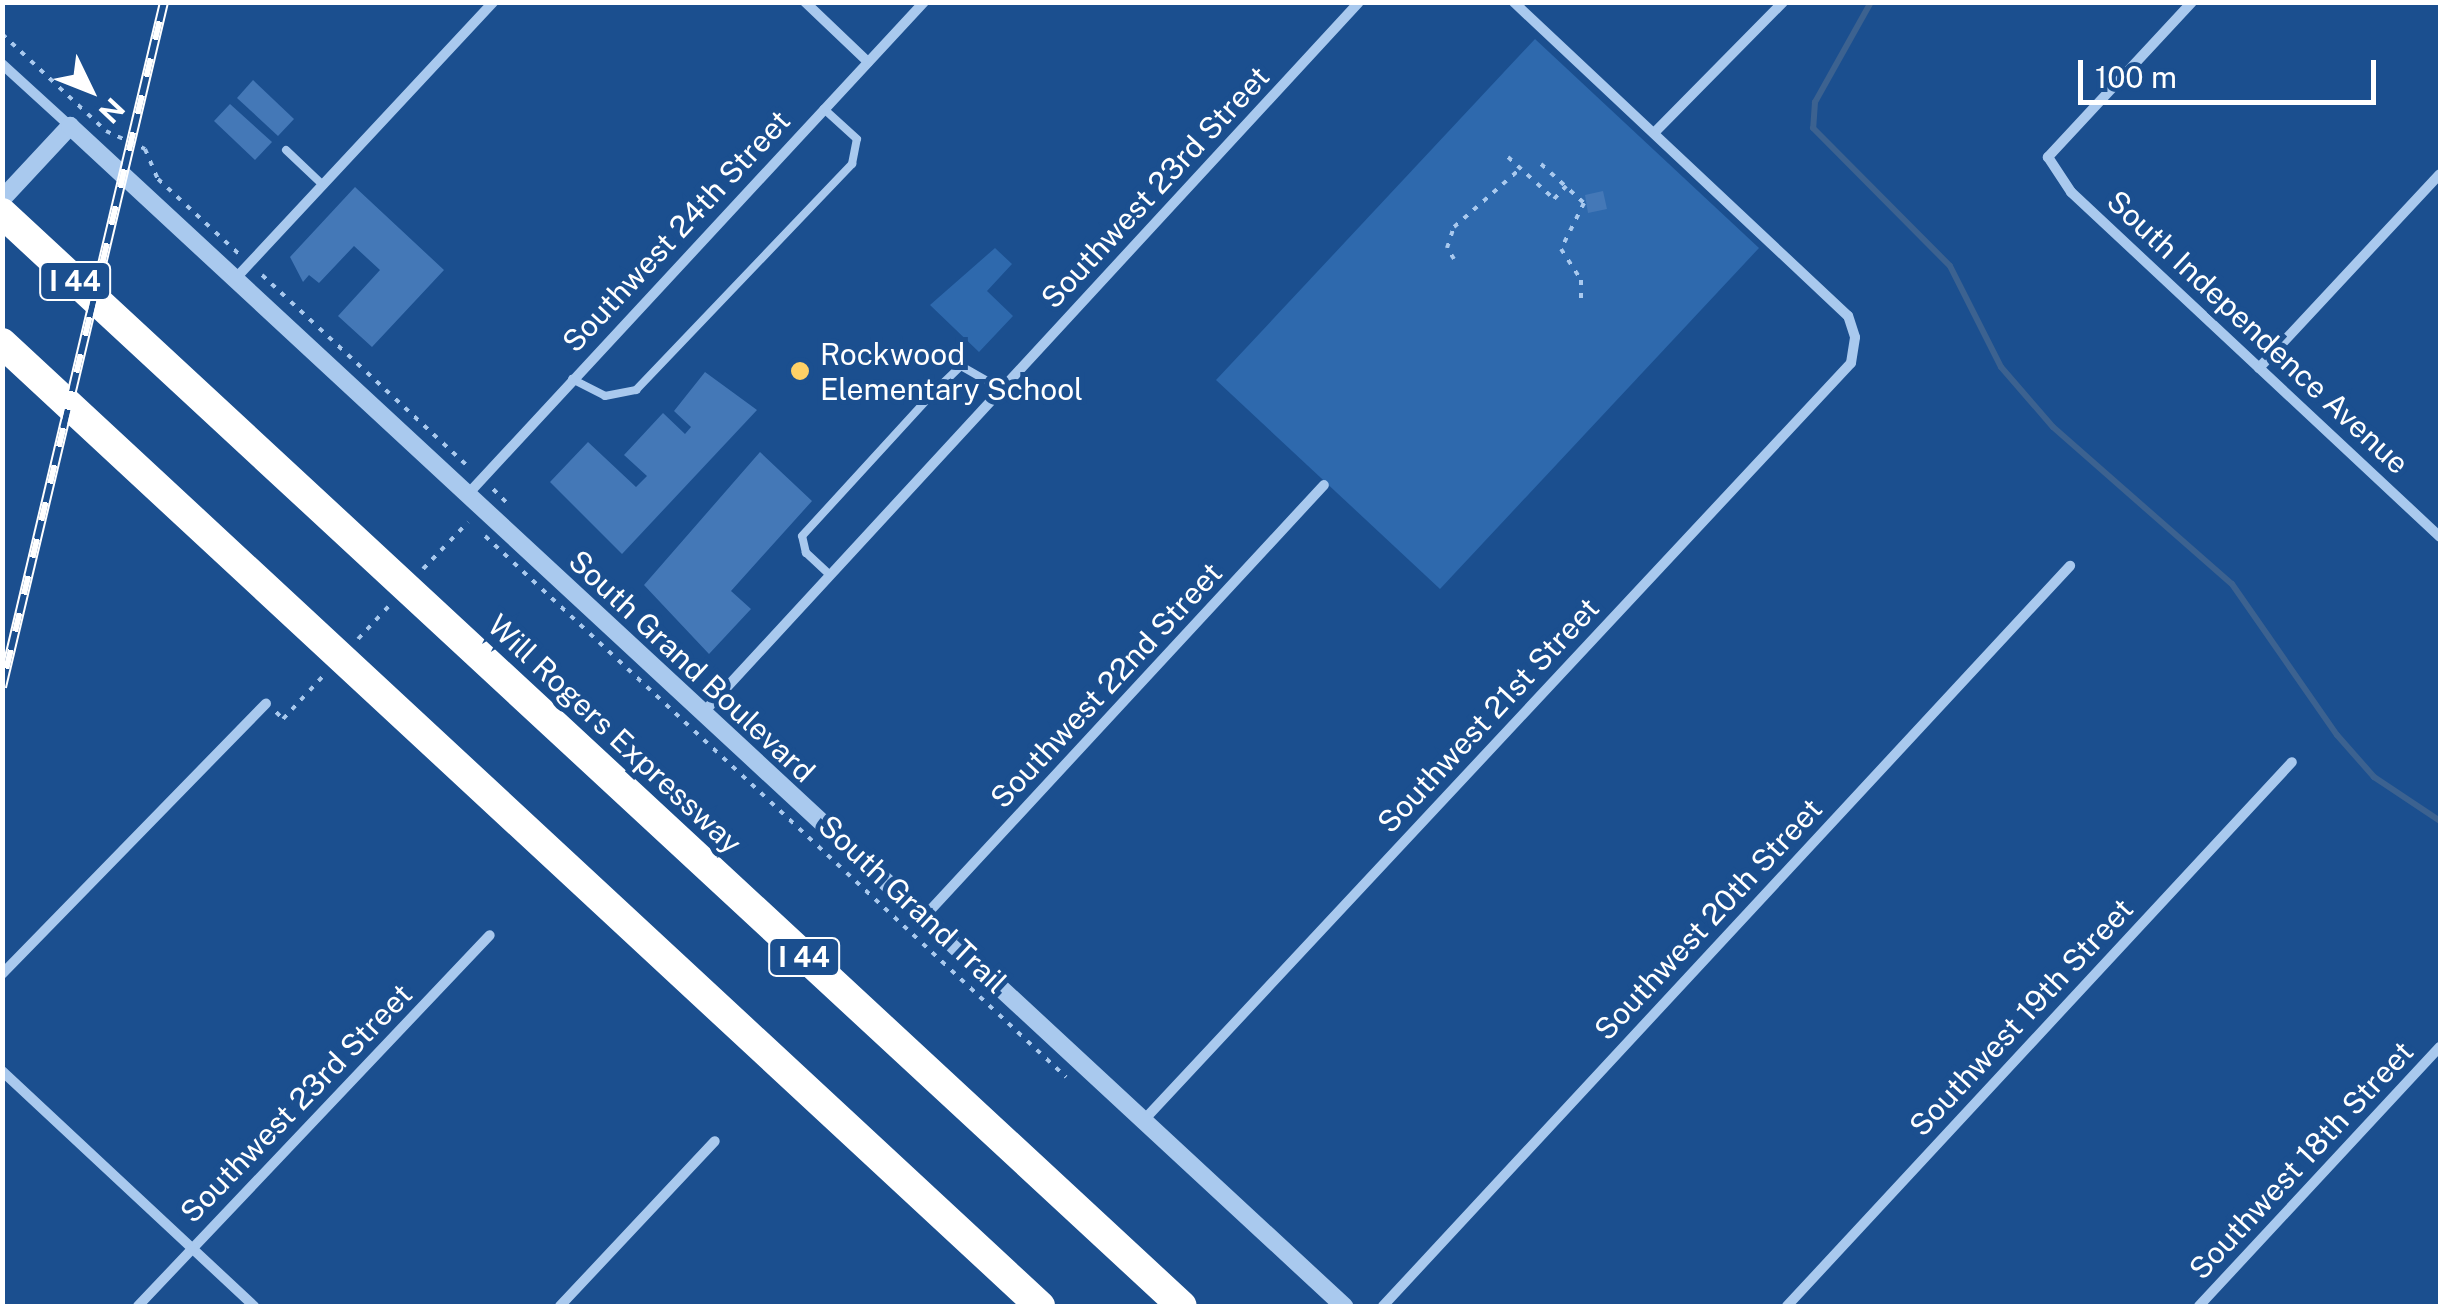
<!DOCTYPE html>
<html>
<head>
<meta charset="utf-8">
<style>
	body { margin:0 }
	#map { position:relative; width:2443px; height:1309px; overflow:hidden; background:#1b4f8f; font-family:"Public Sans",sans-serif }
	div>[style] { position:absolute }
	.green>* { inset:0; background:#2e69ad }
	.stream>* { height:6px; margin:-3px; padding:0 3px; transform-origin:3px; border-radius:3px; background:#3c6290 }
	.building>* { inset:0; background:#4478b7 }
	.path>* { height:4px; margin-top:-2px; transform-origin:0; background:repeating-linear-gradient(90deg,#a9c9ee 0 5px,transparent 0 13px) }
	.service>* { height:8px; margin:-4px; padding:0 4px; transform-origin:4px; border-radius:4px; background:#a9c9ee }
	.minor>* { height:10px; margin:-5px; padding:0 5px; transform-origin:5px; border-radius:5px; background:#a9c9ee }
	.tertiary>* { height:18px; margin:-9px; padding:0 9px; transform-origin:9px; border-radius:9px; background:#a9c9ee }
	.motorway>* { height:30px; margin:-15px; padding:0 15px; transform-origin:15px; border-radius:15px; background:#fff }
	.rail>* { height:10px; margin-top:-5px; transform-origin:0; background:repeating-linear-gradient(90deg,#1b4f8f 0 19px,#fff 0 38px); box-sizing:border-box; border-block:2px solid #fff }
	.dots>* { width:28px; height:28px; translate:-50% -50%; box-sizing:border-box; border:5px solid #1b4f8f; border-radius:50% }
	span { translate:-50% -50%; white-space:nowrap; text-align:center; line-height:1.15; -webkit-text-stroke:10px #1b4f8f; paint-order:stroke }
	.shield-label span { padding:2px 8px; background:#1b4f8f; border:2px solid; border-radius:8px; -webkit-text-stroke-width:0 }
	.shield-label { font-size:28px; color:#fff; font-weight:700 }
	.street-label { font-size:30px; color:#fff }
	.poi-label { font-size:30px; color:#fff }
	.left { translate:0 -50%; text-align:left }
	.frame { position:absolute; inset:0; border:5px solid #fff; pointer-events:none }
	.north { position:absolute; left:40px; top:40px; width:100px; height:100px; -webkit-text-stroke:8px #1b4f8f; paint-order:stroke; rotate:133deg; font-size:28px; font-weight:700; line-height:40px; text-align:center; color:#fff }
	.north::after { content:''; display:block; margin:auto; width:35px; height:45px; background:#fff; clip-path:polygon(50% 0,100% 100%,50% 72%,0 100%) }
	.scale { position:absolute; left:2078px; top:60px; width:298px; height:45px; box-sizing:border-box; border:5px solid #fff; border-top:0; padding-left:12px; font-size:30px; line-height:35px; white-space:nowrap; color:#fff; -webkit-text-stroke:8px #1b4f8f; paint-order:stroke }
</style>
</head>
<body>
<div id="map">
	<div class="green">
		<i style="clip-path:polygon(1535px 39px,1759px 248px,1440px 589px,1216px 380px)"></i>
		<i style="clip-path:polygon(995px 248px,1012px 264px,987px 291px,1013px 316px,979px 352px,930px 305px)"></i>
	</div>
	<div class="stream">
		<i style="left:1871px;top:2px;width:115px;rotate:119.2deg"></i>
		<i style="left:1815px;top:102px;width:26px;rotate:94deg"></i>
		<i style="left:1813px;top:128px;width:194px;rotate:45.2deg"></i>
		<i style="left:1950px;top:266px;width:113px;rotate:63.2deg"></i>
		<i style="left:2001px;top:367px;width:79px;rotate:49.1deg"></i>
		<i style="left:2053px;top:427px;width:238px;rotate:41.3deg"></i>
		<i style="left:2232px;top:584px;width:184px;rotate:55.2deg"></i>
		<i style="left:2337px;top:735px;width:56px;rotate:48.6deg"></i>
		<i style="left:2374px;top:777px;width:79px;rotate:33.7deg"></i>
	</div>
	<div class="building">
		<i style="clip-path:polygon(253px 80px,294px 119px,278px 136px,237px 98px)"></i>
		<i style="clip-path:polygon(230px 104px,272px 142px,255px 160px,214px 121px)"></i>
		<i style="clip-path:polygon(355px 187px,444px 270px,372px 347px,338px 316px,380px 270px,354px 246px,319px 283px,309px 275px,303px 282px,290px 257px)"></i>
		<i style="clip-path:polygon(1603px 191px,1607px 209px,1588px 213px,1585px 195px)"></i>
		<i style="clip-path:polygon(705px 372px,757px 410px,622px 554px,550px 482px,588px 442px,636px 487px,647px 476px,624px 455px,663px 413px,685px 434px,691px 427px,674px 411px)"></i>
		<i style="clip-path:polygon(760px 452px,812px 501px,731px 591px,751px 609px,709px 654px,644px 585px)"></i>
	</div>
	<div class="path">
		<i style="left:2px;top:34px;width:142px;rotate:43deg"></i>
		<i style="left:106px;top:131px;width:43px;rotate:24.8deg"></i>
		<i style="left:145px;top:149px;width:33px;rotate:67deg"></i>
		<i style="left:158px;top:179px;width:112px;rotate:42.8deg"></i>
		<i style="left:1508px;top:157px;width:62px;rotate:42.4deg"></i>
		<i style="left:1554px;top:199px;width:18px;rotate:-47deg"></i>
		<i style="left:1541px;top:164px;width:58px;rotate:42.2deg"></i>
		<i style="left:1584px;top:203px;width:51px;rotate:116.6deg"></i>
		<i style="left:1561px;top:249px;width:37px;rotate:57deg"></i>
		<i style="left:1581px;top:280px;width:23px;rotate:90deg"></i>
		<i style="left:1454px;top:259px;width:13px;rotate:-122deg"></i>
		<i style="left:1447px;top:248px;width:22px;rotate:-72deg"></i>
		<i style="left:1454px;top:227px;width:89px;rotate:-41.4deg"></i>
		<i style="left:262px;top:275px;width:285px;rotate:42.9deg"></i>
		<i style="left:493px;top:489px;width:20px;rotate:45deg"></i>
		<i style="left:485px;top:536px;width:794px;rotate:42.96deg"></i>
		<i style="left:423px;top:569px;width:65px;rotate:-46.2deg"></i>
		<i style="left:358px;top:639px;width:45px;rotate:-46.8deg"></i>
		<i style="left:276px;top:712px;width:10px;rotate:45deg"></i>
		<i style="left:283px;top:719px;width:60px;rotate:-47deg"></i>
	</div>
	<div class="service">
		<i style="left:286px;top:150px;width:51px;rotate:43.4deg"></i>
		<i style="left:572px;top:379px;width:37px;rotate:27deg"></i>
		<i style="left:605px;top:396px;width:32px;rotate:-11deg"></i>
		<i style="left:636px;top:390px;width:313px;rotate:-46.3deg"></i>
		<i style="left:852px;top:164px;width:25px;rotate:-79deg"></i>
		<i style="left:857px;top:139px;width:45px;rotate:-137.7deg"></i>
		<i style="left:830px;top:575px;width:33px;rotate:-137deg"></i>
		<i style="left:806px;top:553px;width:17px;rotate:-103deg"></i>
		<i style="left:802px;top:536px;width:198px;rotate:-47.5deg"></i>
		<i style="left:936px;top:390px;width:35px;rotate:-44deg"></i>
		<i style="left:961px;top:366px;width:48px;rotate:29.7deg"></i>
	</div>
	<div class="minor">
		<i style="left:805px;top:2px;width:87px;rotate:43.6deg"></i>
		<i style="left:2192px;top:2px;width:212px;rotate:132.9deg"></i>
		<i style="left:2048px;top:157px;width:42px;rotate:56.7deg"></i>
		<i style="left:2071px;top:192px;width:505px;rotate:43.07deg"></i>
		<i style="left:2px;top:64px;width:92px;rotate:42.4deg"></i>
		<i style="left:1654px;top:133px;width:184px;rotate:-45.4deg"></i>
		<i style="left:235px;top:279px;width:379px;rotate:-47deg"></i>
		<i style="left:2259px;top:368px;width:265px;rotate:-47deg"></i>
		<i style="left:468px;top:494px;width:671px;rotate:-47.17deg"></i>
		<i style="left:703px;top:713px;width:967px;rotate:-47.3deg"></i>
		<i style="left:923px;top:918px;width:590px;rotate:-47.2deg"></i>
		<i style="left:2px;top:974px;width:378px;rotate:-45.7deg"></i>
		<i style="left:2px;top:1071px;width:345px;rotate:43deg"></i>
		<i style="left:1143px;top:1121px;width:1037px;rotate:-46.95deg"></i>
		<i style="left:1851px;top:363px;width:26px;rotate:-81deg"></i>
		<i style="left:1855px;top:337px;width:22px;rotate:-108deg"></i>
		<i style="left:1848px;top:316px;width:458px;rotate:-136.8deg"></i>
		<i style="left:138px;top:1306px;width:511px;rotate:-46.51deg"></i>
		<i style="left:560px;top:1306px;width:226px;rotate:-46.8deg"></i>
		<i style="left:1383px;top:1306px;width:1010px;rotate:-47.13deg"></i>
		<i style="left:1787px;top:1306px;width:742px;rotate:-47.13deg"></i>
		<i style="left:2199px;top:1306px;width:354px;rotate:-47.1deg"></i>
	</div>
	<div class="tertiary">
		<i style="left:2px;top:199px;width:100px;rotate:-47deg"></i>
		<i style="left:70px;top:126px;width:1737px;rotate:42.81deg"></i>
	</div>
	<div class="motorway">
		<i style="left:2px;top:213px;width:1608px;rotate:42.81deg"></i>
		<i style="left:2px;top:343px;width:1416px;rotate:42.85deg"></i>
	</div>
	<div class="rail">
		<i style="left:2px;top:687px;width:704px;rotate:-76.69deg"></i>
	</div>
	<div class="dots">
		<i style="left:800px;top:371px;background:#ffd166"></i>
	</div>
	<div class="shield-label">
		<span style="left:75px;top:281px">I 44</span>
		<span style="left:804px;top:957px">I 44</span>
	</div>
	<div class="street-label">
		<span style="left:1155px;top:187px;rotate:-47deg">Southwest 23rd Street</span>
		<span style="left:676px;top:231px;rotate:-47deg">Southwest 24th Street</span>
		<span style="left:2258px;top:332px;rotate:43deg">South Independence Avenue</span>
		<span style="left:692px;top:666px;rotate:43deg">South Grand Boulevard</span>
		<span style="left:1106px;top:685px;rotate:-47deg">Southwest 22nd Street</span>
		<span style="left:1488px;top:715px;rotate:-47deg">Southwest 21st Street</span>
		<span style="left:615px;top:734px;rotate:43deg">Will Rogers Expressway</span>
		<span style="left:913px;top:904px;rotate:43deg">South Grand Trail</span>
		<span style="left:1708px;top:919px;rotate:-47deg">Southwest 20th Street</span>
		<span style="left:2021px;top:1017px;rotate:-47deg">Southwest 19th Street</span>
		<span style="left:296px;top:1103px;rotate:-46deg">Southwest 23rd Street</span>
		<span style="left:2301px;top:1160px;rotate:-47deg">Southwest 18th Street</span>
	</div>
	<div class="poi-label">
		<span class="left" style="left:820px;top:371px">Rockwood<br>Elementary School</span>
	</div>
	<div class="frame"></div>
	<div class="north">N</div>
	<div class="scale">100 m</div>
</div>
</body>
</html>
